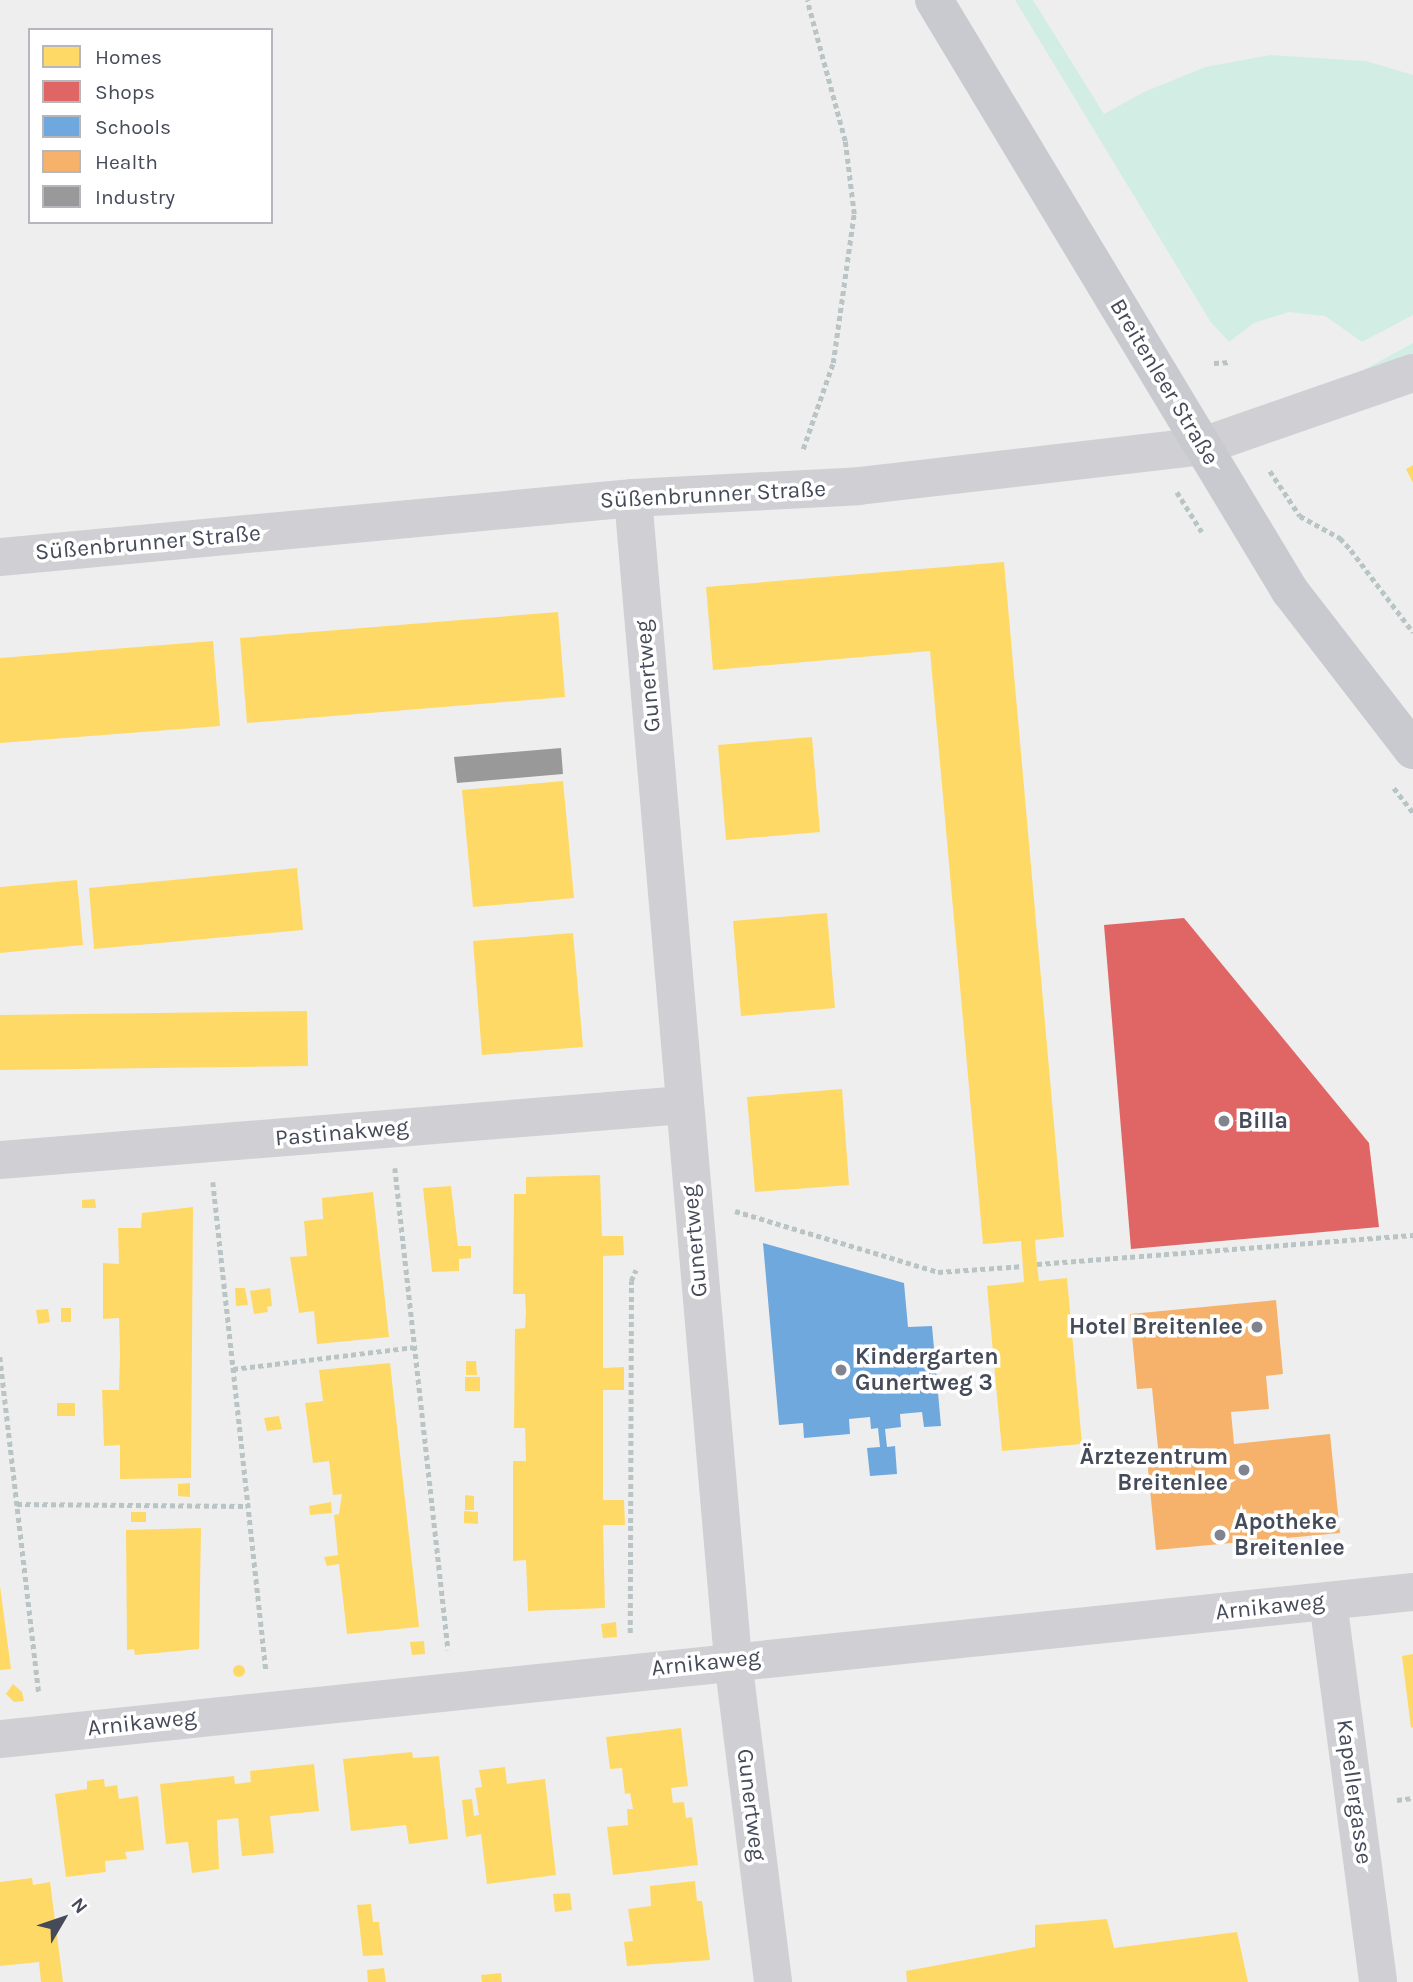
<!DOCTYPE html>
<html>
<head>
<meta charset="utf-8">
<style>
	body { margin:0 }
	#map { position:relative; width:1413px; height:1982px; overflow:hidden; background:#efeeee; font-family:Karla,sans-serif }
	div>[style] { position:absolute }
	.green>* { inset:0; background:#d2eee4 }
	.homes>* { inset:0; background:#ffd966 }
	.round { border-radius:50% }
	.shops>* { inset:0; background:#e06666 }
	.schools>* { inset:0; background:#6fa8dc }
	.health>* { inset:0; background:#f6b26b }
	.industry>* { inset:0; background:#999 }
	.path>* { height:4.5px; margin-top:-2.25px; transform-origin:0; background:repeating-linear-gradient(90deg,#b9c4c4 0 5px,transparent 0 8.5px) }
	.minor>* { height:38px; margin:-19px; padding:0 19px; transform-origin:19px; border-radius:19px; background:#d0d0d4 }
	.major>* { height:38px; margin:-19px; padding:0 19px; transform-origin:19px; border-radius:19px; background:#c9cacf }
	.dots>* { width:19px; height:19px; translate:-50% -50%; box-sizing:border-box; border:4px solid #fff; border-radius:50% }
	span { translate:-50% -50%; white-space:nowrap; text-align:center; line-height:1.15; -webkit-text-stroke:7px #fff; paint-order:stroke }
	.street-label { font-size:23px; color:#464b5a }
	.poi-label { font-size:23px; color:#464b5a; font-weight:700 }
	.left { translate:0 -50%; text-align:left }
	.right { translate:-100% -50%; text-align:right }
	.legend { position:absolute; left:28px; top:28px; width:245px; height:196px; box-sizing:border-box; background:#fff; border:2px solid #b5b7bd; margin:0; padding:9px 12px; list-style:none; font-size:21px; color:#464b5a }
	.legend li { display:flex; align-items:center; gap:14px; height:35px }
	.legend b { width:35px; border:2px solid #b5b7bd }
	.north { position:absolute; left:28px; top:1884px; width:70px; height:70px; -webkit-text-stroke:5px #fff; paint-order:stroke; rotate:51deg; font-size:19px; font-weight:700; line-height:28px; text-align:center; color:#464b5a }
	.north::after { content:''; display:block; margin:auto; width:24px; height:32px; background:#464b5a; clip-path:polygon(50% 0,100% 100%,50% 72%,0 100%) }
</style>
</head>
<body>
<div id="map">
	<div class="green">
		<i style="clip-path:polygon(1015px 0,1033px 0,1104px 114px,1144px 92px,1205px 67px,1270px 55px,1366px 61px,1413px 75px,1413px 315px,1362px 342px,1325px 316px,1289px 312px,1254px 323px,1229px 342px,1210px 321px)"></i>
		<i style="clip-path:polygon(1413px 343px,1413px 358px,1345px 380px)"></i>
	</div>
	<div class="homes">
		<i style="clip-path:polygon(1413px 465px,1413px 483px,1406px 469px)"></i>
		<i style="clip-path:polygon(1004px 562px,1064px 1237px,1035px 1240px,1037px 1264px,1039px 1281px,1067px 1278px,1082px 1444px,1002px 1451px,987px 1286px,1024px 1282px,1021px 1241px,983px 1244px,930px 651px,713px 670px,706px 587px)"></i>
		<i style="clip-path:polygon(558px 612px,565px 697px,247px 723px,240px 638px)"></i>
		<i style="clip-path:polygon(213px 641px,220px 726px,0 743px,0 658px)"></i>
		<i style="clip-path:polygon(812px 737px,820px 832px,726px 840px,718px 745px)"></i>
		<i style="clip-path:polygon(563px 781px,574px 898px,473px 907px,462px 790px)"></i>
		<i style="clip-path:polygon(297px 868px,303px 930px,94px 949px,89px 888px)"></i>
		<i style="clip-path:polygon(77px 880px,83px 945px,0 953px,0 887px)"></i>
		<i style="clip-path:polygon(827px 913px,835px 1008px,741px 1016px,733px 921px)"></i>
		<i style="clip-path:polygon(573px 933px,583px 1047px,482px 1055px,473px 941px)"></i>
		<i style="clip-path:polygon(307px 1011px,308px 1066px,0 1070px,0 1015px)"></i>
		<i style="clip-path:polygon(842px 1089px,849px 1185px,755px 1192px,747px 1097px)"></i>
		<i style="clip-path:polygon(600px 1175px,602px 1236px,623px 1236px,624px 1255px,603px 1256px,603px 1368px,624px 1367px,624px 1390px,603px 1390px,603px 1500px,624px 1500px,625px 1525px,603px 1525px,605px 1608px,528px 1611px,526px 1560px,513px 1561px,513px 1461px,526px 1461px,525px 1428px,514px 1428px,515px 1329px,525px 1328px,526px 1313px,525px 1294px,513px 1294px,514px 1194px,526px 1194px,526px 1177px)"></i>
		<i style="clip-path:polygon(451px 1186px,458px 1246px,471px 1246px,471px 1258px,459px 1259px,459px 1271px,432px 1272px,423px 1188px)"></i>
		<i style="clip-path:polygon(373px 1192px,389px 1337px,317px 1344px,314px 1311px,299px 1313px,290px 1257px,307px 1256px,304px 1221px,323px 1219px,322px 1198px)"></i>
		<i style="clip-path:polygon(95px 1199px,96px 1208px,82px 1208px,82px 1200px)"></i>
		<i style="clip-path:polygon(193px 1207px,191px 1478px,120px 1479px,120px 1445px,104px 1446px,102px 1390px,119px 1390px,120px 1354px,119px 1318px,103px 1319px,103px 1263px,119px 1264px,118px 1228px,141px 1228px,142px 1213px)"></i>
		<i style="clip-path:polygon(235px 1288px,245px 1288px,248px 1305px,236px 1306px)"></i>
		<i style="clip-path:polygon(270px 1288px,272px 1306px,267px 1307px,268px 1312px,254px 1314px,250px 1291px)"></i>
		<i style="clip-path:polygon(61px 1308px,71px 1308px,71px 1322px,61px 1322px)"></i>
		<i style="clip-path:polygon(48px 1309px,50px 1322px,38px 1324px,36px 1310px)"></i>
		<i style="clip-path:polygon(466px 1361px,476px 1361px,477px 1375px,466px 1375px)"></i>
		<i style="clip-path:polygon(390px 1363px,419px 1627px,347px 1634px,339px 1564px,327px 1566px,324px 1557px,338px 1555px,334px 1515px,339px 1514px,342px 1494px,333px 1495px,329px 1461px,313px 1463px,305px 1403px,323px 1401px,319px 1370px)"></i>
		<i style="clip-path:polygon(465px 1377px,480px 1377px,480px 1391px,465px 1391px)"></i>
		<i style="clip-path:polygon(57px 1403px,75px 1403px,75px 1416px,57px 1416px)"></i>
		<i style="clip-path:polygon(279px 1416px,282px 1429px,267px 1431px,264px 1418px)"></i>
		<i style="clip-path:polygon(190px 1483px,190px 1497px,178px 1496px,178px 1484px)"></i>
		<i style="clip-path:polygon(465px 1495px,474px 1496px,474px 1510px,465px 1510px)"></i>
		<i style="clip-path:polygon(331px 1502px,332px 1513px,310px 1515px,309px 1506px)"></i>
		<i style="clip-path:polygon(464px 1511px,478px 1512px,478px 1524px,464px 1523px)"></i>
		<i style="clip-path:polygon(131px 1512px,146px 1512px,146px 1522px,131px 1522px)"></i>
		<i style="clip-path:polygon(201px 1528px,199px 1649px,135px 1655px,134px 1649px,127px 1650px,126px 1530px)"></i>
		<i style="clip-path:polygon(0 1586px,11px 1669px,0 1670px)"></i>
		<i style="clip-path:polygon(616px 1622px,617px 1637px,603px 1638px,601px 1624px)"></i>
		<i style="clip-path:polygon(424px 1641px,425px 1654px,412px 1655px,410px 1642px)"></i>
		<i style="clip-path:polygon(1413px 1654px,1413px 1727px,1411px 1728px,1402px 1656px)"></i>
		<i class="round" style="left:233px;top:1665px;width:12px;height:12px"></i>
		<i style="clip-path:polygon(13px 1684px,22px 1692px,24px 1701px,14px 1702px,6px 1694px)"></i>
		<i style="clip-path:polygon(681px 1728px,688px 1786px,671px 1788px,673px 1803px,684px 1802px,686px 1818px,692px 1817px,698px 1865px,613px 1875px,607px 1827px,628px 1825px,627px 1809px,633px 1809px,630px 1793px,625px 1794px,622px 1768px,610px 1769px,606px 1737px)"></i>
		<i style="clip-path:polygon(412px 1752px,413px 1758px,439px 1756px,448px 1839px,409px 1844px,406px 1825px,351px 1831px,343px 1759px)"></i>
		<i style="clip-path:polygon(314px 1764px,319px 1811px,270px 1816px,274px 1853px,242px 1856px,238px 1818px,217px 1820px,219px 1869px,192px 1873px,188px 1842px,166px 1844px,160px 1784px,234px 1776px,235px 1784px,251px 1782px,250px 1771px)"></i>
		<i style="clip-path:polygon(505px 1767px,507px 1784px,545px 1779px,556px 1875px,487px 1884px,481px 1834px,466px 1837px,462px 1800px,472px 1799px,474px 1816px,479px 1815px,475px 1788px,482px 1787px,479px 1770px)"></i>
		<i style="clip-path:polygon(104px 1779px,105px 1787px,117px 1785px,119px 1799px,138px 1796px,144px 1850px,125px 1852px,127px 1859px,105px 1861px,106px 1872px,66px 1877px,55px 1794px,87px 1789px,87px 1781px)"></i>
		<i style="clip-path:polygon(32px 1878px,33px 1885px,50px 1882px,63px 1982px,41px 1982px,39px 1962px,0 1966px,0 1882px)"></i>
		<i style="clip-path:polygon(695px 1881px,697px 1901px,702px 1901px,710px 1960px,627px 1966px,624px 1942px,633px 1941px,628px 1909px,651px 1906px,650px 1886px)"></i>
		<i style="clip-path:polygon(570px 1893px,572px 1910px,555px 1912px,553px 1894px)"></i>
		<i style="clip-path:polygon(371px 1904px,373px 1922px,379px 1922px,383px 1955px,363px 1956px,357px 1905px)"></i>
		<i style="clip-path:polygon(1107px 1919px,1114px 1948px,1237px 1932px,1248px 1982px,907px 1982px,906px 1971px,1035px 1947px,1035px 1925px)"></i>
		<i style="clip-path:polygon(384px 1968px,386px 1982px,368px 1982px,367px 1970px)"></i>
		<i style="clip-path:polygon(501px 1973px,502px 1982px,482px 1982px,481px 1975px)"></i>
	</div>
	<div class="shops">
		<i style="clip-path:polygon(1184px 918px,1369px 1143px,1379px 1227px,1131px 1249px,1104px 925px)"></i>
	</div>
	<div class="schools">
		<i style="clip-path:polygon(763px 1243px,904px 1283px,908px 1327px,932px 1326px,941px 1426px,924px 1427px,922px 1412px,900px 1414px,901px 1427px,885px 1429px,887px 1447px,895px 1446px,897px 1474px,870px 1476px,867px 1448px,880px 1447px,878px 1428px,871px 1429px,870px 1417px,849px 1419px,850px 1434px,804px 1438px,803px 1423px,779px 1425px)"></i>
	</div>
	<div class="health">
		<i style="clip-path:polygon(1276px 1300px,1283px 1374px,1266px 1376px,1269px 1409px,1231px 1412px,1234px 1444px,1330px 1434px,1340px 1533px,1156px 1550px,1147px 1459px,1159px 1458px,1152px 1388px,1137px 1389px,1130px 1314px)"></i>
	</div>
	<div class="industry">
		<i style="clip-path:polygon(561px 748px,563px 774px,457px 783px,454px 757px)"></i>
	</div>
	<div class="path">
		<i style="left:1214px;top:363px;width:17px;rotate:-3deg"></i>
		<i style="left:803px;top:449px;width:91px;rotate:-70.8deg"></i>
		<i style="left:833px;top:363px;width:150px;rotate:-82deg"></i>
		<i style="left:854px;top:214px;width:74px;rotate:-97deg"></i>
		<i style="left:845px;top:141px;width:146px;rotate:-105.1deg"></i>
		<i style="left:1270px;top:471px;width:54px;rotate:56.3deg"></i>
		<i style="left:1300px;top:516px;width:46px;rotate:28.8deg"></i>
		<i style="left:1340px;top:538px;width:16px;rotate:47deg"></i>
		<i style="left:1351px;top:550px;width:103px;rotate:52.9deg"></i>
		<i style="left:1177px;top:492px;width:47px;rotate:58deg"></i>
		<i style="left:1394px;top:788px;width:31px;rotate:52deg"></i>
		<i style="left:395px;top:1168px;width:485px;rotate:83.7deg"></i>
		<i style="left:213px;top:1182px;width:492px;rotate:83.8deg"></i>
		<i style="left:735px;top:1211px;width:212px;rotate:16.7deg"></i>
		<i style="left:938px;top:1272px;width:85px;rotate:-4deg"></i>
		<i style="left:1037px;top:1264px;width:377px;rotate:-4.4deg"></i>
		<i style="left:0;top:1357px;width:338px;rotate:83.4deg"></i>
		<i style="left:233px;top:1369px;width:182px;rotate:-6.9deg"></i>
		<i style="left:17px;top:1504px;width:230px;rotate:0.5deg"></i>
		<i style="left:630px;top:1633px;width:352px;rotate:-89.8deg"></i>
		<i style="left:631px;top:1281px;width:12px;rotate:-66deg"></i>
		<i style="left:1397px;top:1800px;width:16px;rotate:-7deg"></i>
	</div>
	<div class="minor">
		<i style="left:633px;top:498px;width:1166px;rotate:85.08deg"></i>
		<i style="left:733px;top:1660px;width:324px;rotate:82.9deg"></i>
		<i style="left:0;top:557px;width:636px;rotate:-5.32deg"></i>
		<i style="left:633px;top:498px;width:226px;rotate:-3deg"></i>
		<i style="left:859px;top:486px;width:346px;rotate:-6.6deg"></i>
		<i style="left:1203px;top:446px;width:222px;rotate:-19.2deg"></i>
		<i style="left:0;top:1160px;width:685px;rotate:-4.6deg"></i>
		<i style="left:1328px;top:1601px;width:384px;rotate:82.5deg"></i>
		<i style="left:0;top:1739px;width:1421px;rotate:-5.94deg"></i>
	</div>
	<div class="major">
		<i style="left:934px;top:0;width:690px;rotate:58.94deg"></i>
		<i style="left:1290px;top:591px;width:201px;rotate:52.3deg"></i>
	</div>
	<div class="dots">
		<i style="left:1224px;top:1121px;background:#81848e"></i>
		<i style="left:1257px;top:1327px;background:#81848e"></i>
		<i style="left:841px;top:1370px;background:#81848e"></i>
		<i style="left:1244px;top:1470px;background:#81848e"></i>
		<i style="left:1220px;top:1535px;background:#81848e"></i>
	</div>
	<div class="street-label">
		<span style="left:1164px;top:382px;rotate:59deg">Breitenleer Straße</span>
		<span style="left:713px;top:495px;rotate:-3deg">Süßenbrunner Straße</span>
		<span style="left:148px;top:543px;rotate:-5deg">Süßenbrunner Straße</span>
		<span style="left:648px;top:676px;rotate:-95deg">Gunertweg</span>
		<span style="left:342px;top:1133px;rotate:-5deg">Pastinakweg</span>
		<span style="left:695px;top:1241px;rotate:-95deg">Gunertweg</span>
		<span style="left:1270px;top:1607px;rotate:-6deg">Arnikaweg</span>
		<span style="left:706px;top:1663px;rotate:-6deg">Arnikaweg</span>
		<span style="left:142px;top:1723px;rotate:-6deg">Arnikaweg</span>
		<span style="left:1354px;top:1792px;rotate:82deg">Kapellergasse</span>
		<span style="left:751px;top:1805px;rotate:83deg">Gunertweg</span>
	</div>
	<div class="poi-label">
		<span class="left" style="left:1238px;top:1121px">Billa</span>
		<span class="right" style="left:1243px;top:1327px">Hotel Breitenlee</span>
		<span class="left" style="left:855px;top:1370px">Kindergarten<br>Gunertweg 3</span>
		<span class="right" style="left:1228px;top:1470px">Ärztezentrum<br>Breitenlee</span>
		<span class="left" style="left:1234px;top:1535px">Apotheke<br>Breitenlee</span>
	</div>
	<ul class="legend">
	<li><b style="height:19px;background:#ffd966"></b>Homes</li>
	<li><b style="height:19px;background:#e06666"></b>Shops</li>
	<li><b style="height:19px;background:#6fa8dc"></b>Schools</li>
	<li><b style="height:19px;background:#f6b26b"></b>Health</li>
	<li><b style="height:19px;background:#999"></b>Industry</li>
	</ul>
	<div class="north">N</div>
</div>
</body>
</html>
